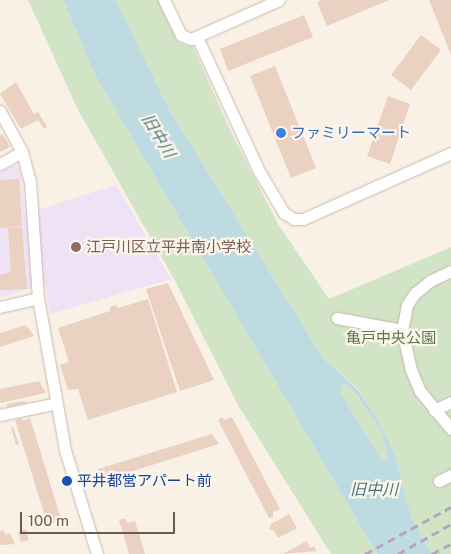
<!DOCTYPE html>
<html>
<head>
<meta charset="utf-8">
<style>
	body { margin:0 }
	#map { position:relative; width:451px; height:554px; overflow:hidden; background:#f9f1e5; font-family:"Public Sans","Noto Sans JP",sans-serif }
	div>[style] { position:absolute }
	.education>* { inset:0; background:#eee2f5 }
	.green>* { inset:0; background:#d2e4c6 }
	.water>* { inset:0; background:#bddbe0 }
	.building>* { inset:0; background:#ead1c1 }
	.roads { filter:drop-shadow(0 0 1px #c8b9ad) drop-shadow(0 0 1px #c8b9ad) }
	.minor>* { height:11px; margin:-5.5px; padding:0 5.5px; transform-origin:5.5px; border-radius:5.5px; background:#fff }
	.rail>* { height:3px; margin-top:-1.5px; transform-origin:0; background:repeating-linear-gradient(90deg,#b4a6c1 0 8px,transparent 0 13px) }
	.dots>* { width:14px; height:14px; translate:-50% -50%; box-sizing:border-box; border:2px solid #fcf5eb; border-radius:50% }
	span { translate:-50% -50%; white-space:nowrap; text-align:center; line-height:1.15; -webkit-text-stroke:4.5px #fcf5eb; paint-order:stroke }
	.shop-label { font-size:15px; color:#366cbe }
	.left { translate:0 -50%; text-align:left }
	.education-label { font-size:15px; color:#785e54 }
	.park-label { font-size:15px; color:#58784b }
	.transit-label { font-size:15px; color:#164399 }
	.water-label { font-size:16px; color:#4b767f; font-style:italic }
	.scale { position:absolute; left:20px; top:512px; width:155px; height:22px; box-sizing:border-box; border:2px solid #6e594e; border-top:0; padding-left:6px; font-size:15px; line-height:18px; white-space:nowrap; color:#6e594e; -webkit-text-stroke:4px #fcf5eb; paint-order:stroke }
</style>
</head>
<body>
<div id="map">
	<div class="education">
		<i style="clip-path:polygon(12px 166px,20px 168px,25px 214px,116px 185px,171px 279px,50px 314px,45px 284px,0 298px,0 172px)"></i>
	</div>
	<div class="green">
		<i style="clip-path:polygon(28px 0,63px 0,95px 75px,377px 554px,331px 554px,238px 405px,173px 277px,78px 110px)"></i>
		<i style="clip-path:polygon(116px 0,158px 0,179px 42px,188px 46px,192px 44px,231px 132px,278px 224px,329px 299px,451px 247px,451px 554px,432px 554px,412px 519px,394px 452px,379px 422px,358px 389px,323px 358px,169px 109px)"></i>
		<i style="clip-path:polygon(343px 383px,354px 391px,382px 432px,388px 458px,381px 459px,340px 392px)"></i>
	</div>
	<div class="water">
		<i style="clip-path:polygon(evenodd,63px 0,116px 0,169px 109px,323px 358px,358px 390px,379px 422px,394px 452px,412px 519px,432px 554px,377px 554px,95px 75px,63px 0,343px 383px,354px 391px,382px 432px,388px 458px,381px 459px,340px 392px,343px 383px)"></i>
	</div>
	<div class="building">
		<i style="clip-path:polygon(322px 0,389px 0,327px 26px,317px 2px)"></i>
		<i style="clip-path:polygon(429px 0,451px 0,451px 55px)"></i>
		<i style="clip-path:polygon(304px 15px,313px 37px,228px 71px,220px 49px)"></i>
		<i style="clip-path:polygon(421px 35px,441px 50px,411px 90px,391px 75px)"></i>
		<i style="clip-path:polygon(275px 66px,316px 168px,291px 178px,250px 76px)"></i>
		<i style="clip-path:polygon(16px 82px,34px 114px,38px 112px,47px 127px,44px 129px,38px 120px,21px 129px,0 94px)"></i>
		<i style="clip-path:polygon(388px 96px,410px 104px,390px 164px,367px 156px)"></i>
		<i style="clip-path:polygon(3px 134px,10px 147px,0 152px,0 135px)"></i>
		<i style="clip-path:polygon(19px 179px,22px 226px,0 228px,0 180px)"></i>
		<i style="clip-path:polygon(22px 227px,27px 289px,0 290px,0 275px,11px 272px,8px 228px)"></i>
		<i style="clip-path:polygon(168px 283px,214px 380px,180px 391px,146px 289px)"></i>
		<i style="clip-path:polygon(148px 299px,177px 392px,88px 420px,78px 389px,68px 390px,60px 365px,69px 362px,58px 328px,110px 311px,110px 307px,116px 305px,118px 308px)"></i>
		<i style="clip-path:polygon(26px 325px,34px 336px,0 347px,0 333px)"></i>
		<i style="clip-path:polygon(39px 381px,46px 393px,0 403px,0 389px)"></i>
		<i style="clip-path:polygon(25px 401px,26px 403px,7px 407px,7px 404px)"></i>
		<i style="clip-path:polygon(222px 417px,225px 420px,232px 417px,280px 509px,273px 512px,273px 517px,269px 518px,218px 420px)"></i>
		<i style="clip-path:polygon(22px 418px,23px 421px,30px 418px,61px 519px,48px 526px,15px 420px)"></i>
		<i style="clip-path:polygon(13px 427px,19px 444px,16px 445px,11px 428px)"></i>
		<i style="clip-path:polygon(212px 434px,219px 444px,98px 482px,98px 469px)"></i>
		<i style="clip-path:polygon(289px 514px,297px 528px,278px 538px,274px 531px,269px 529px,271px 524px)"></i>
		<i style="clip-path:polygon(125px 518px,127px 523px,135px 521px,145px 554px,129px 554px,119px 520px)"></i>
		<i style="clip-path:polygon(26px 529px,29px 540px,21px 542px,18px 532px)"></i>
		<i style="clip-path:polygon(3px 530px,6px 535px,10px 533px,15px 544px,0 545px,0 531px)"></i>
		<i style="clip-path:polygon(307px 541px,310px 548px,314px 546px,317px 551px,282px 554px)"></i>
	</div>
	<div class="roads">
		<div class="minor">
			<i style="left:164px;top:0;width:39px;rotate:64deg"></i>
			<i style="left:181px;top:35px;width:11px;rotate:22deg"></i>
			<i style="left:191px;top:39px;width:96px;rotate:-23.9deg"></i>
			<i style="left:197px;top:37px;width:148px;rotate:65.2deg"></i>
			<i style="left:259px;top:171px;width:49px;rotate:59.2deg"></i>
			<i style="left:284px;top:213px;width:12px;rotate:31deg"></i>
			<i style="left:294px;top:219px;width:9px"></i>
			<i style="left:303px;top:219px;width:162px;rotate:-24deg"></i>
			<i style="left:0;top:111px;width:47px;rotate:61.8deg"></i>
			<i style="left:22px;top:152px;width:30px;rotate:75deg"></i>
			<i style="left:30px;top:181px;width:117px;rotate:86.1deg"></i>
			<i style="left:38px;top:298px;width:154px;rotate:79.9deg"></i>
			<i style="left:65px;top:450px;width:109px;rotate:72.9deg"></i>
			<i style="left:0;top:164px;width:25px;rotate:-29deg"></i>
			<i style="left:451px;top:271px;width:23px;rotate:155deg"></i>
			<i style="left:430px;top:281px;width:19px;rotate:141deg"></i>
			<i style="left:415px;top:293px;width:14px;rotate:124deg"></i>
			<i style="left:407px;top:305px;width:25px;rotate:101deg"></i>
			<i style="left:402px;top:330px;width:41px;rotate:77.3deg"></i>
			<i style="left:411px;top:370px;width:23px;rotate:67deg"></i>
			<i style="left:420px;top:391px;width:49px;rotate:50.8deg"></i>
			<i style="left:0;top:307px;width:39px;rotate:-13deg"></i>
			<i style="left:337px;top:318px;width:66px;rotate:10.5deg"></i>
			<i style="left:434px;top:410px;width:19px;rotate:-25deg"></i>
			<i style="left:0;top:415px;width:58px;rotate:-11.9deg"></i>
			<i style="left:439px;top:481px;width:13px;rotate:-27deg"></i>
		</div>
	</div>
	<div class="rail">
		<i style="left:365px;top:554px;width:98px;rotate:-28.7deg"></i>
		<i style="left:398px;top:554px;width:61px;rotate:-29.5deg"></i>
		<i style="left:432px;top:554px;width:21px;rotate:-28deg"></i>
	</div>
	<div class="dots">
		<i style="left:281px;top:133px;background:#3f7fe0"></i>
		<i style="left:76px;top:247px;background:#8d6e63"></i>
		<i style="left:67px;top:481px;background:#1a4fb4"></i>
	</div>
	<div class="shop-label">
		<span class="left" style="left:291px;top:133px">ファミリーマート</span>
	</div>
	<div class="education-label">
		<span class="left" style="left:86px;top:247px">江戸川区立平井南小学校</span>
	</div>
	<div class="park-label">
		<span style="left:391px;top:338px">亀戸中央公園</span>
	</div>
	<div class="transit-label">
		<span class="left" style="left:77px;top:481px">平井都営アパート前</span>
	</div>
	<div class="water-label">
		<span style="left:158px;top:136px;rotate:59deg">旧中川</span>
		<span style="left:374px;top:490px">旧中川</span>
	</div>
	<div class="scale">100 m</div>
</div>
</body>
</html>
